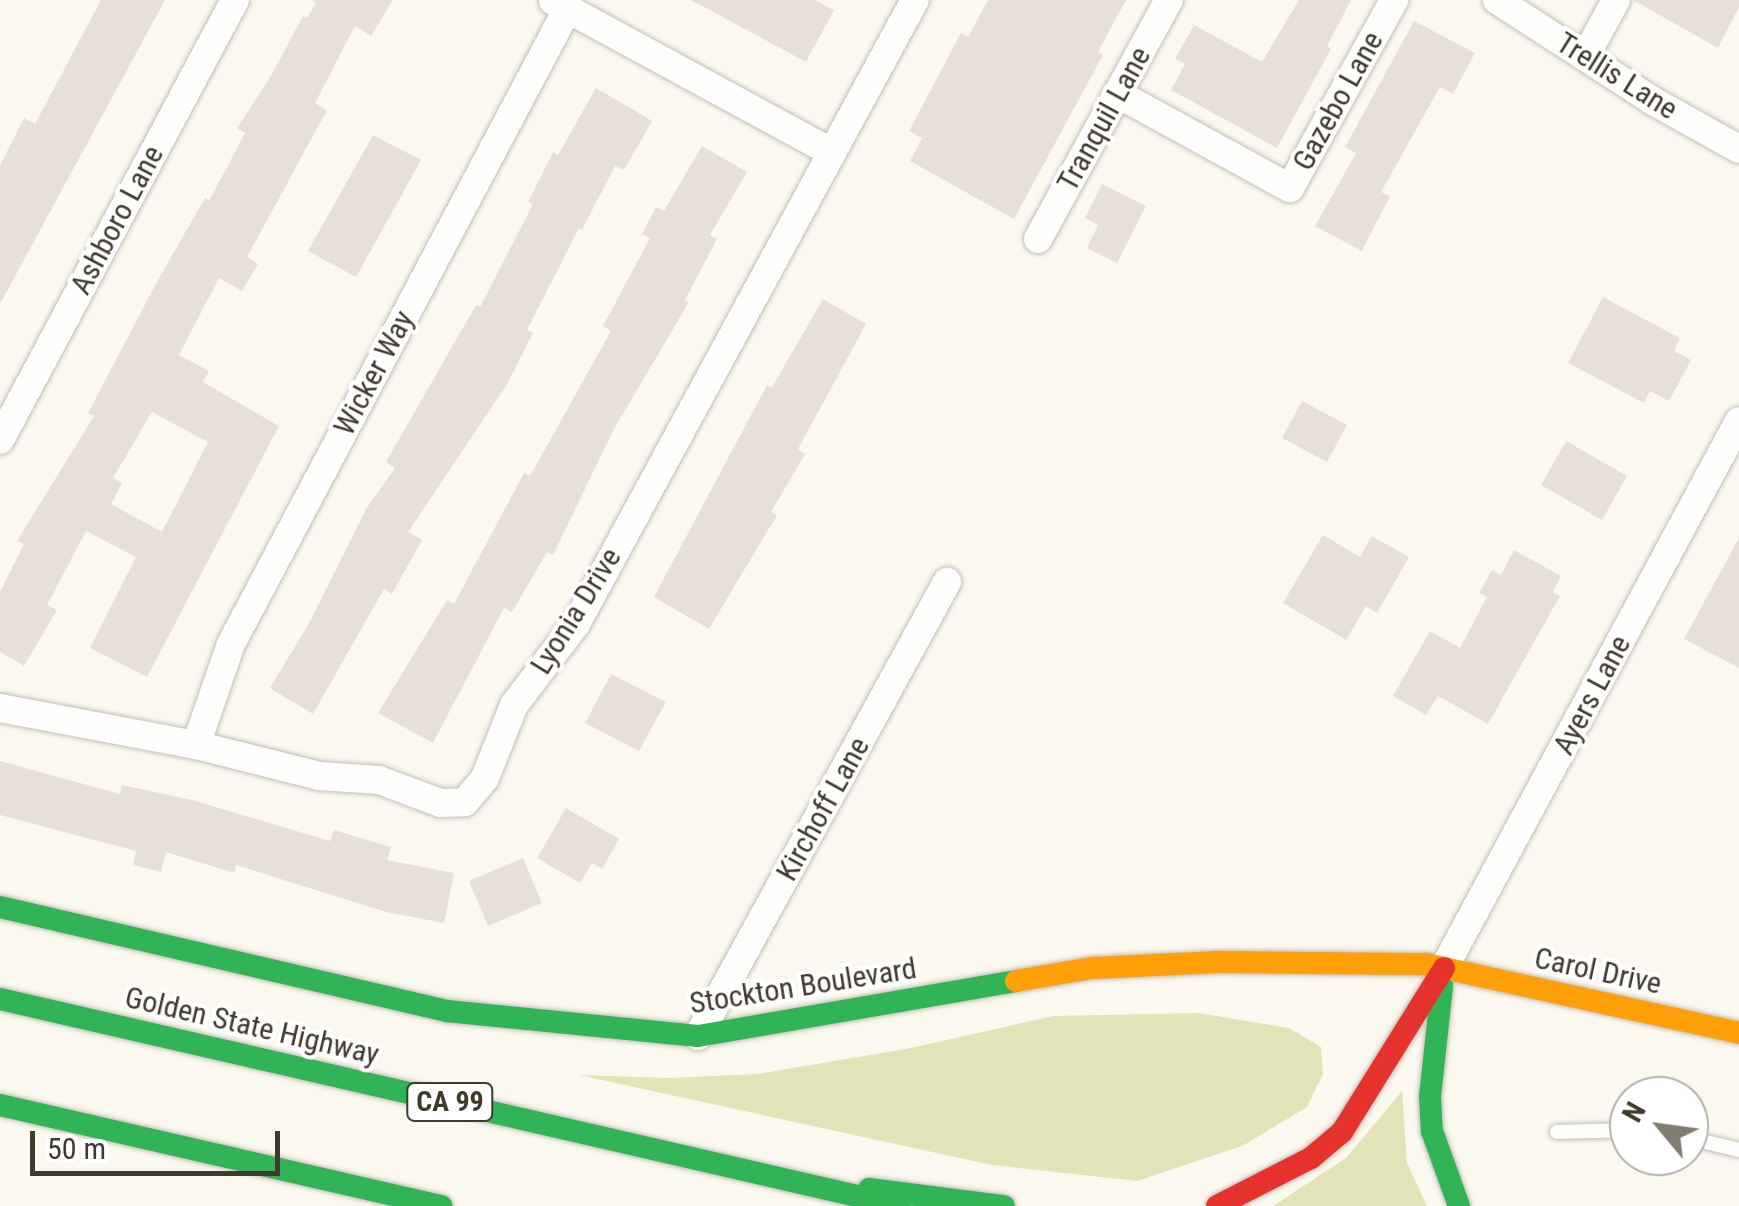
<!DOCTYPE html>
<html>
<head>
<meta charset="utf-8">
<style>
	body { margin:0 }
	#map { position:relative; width:1739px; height:1206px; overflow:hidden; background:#fbf8f0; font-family:"Roboto Condensed",sans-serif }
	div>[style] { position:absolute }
	.green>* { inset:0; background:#e2e4b7 }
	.building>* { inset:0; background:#e8e0d8 }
	.roads { filter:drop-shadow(0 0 2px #c3bfb6) drop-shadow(0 0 2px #c3bfb6) }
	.lane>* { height:14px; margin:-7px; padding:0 7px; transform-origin:7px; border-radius:7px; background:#fefefd }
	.street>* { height:28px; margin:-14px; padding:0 14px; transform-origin:14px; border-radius:14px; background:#fefefd }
	.fast>* { height:22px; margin:-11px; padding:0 11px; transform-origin:11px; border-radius:11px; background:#30b455 }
	.slow>* { height:22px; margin:-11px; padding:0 11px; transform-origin:11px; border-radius:11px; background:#ff9f0a }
	.jam>* { height:22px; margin:-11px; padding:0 11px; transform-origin:11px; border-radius:11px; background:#e5322d }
	span { translate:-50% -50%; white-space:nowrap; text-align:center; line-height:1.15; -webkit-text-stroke:8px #fff; paint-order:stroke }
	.shield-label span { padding:2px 8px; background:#fff; border:2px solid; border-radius:8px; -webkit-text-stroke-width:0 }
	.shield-label { font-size:28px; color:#403a2d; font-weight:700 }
	.street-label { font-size:30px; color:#403a2d }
	.north { position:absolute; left:1609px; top:1076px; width:100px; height:100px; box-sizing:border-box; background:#fff; border:2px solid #b3b0ab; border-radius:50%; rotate:299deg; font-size:28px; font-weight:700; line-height:40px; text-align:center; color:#403a2d }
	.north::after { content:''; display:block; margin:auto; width:35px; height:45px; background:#817c71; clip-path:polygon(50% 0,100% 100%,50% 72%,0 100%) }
	.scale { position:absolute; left:30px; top:1131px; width:250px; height:45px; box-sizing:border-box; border:5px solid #403a2d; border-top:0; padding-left:12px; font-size:30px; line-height:35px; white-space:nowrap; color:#403a2d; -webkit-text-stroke:8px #fff; paint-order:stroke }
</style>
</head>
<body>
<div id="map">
	<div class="green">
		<i style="clip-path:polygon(1199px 1013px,1289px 1028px,1321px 1047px,1323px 1074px,1307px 1107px,1244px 1145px,1138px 1181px,992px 1165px,579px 1075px,670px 1078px,757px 1074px,911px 1048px,1053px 1016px)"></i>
		<i style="clip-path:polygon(1402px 1091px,1407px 1163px,1427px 1206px,1273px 1206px,1346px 1158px)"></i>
	</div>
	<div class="building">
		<i style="clip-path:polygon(101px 0,165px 0,0 304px,0 165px,24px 118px,35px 124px)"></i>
		<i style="clip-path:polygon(evenodd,311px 0,393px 0,371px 36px,355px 26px,315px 103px,327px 110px,247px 257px,258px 264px,242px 291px,219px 278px,179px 355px,209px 371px,203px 382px,279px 426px,147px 677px,90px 648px,136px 557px,86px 531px,47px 605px,57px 610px,24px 666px,0 652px,0 592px,24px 544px,17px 541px,94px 416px,88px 413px,159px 278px,205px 198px,209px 201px,245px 133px,237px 128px,271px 76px,303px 16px,307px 18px,316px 3px,311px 0,152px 412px,208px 442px,162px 532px,111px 504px,122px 483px,113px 478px,152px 412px)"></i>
		<i style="clip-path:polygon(691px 0,815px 0,834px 10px,806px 62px)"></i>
		<i style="clip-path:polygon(988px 0,1126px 0,1098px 52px,1103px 55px,1014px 219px,910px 161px,922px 138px,909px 131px,961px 33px,968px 37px)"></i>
		<i style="clip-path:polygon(1299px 0,1351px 0,1327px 46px,1331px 49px,1277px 148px,1171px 90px,1185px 64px,1175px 59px,1194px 25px,1262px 62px)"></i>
		<i style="clip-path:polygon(1633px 0,1739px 0,1739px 7px,1718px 48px)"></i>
		<i style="clip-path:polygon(1414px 21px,1475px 53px,1453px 94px,1440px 87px,1381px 192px,1390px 196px,1362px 251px,1315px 226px,1356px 153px,1345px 147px)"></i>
		<i style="clip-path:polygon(596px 88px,652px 121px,624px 170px,615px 166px,582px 230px,579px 228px,527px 330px,533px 333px,506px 386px,408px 532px,422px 540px,392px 594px,384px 589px,313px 714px,270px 688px,308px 625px,366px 509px,395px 468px,386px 462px,476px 305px,480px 307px,533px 204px,528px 202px,553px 152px,558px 155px)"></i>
		<i style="clip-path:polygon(373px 135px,421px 160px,356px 277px,308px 251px)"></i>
		<i style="clip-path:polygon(702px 146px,747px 172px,710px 235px,717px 239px,685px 300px,689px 302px,614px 429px,553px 555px,547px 552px,512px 612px,504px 608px,433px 743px,378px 713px,447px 600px,454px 604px,524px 473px,530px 476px,611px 331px,603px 326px,650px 238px,642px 234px,656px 207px,664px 211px)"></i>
		<i style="clip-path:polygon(1102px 184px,1146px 206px,1117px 263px,1087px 248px,1098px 225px,1085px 218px)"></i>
		<i style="clip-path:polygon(1603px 297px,1680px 338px,1674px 351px,1691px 360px,1669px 401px,1650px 391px,1644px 403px,1568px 363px)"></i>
		<i style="clip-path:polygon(823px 299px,866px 324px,798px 449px,805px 454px,771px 512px,777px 515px,709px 629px,654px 597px,767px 385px,772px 387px)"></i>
		<i style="clip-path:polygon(1302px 401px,1347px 425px,1327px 462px,1282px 438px)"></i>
		<i style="clip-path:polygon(1566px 441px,1627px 476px,1602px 520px,1541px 485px)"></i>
		<i style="clip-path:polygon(1323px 535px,1360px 557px,1372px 536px,1409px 557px,1377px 613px,1366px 606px,1346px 640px,1283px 603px)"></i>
		<i style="clip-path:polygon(1739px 538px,1739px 668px,1684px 639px)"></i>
		<i style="clip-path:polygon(1514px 550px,1561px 576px,1553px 592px,1560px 596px,1488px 724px,1438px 696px,1426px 715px,1393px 696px,1430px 631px,1460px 648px,1487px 597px,1479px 593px,1492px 570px,1501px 575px)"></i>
		<i style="clip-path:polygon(611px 674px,666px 702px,639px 751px,585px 723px)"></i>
		<i style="clip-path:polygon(0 761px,120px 794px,122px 785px,192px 800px,330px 841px,334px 830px,391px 847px,387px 860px,454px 873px,444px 923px,386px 912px,236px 865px,234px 873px,166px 852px,161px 872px,133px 865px,136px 851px,0 815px)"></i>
		<i style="clip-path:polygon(566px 808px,619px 839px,602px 869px,592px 863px,580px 883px,537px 858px)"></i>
		<i style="clip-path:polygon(523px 858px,542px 903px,488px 926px,469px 881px)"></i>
	</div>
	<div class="roads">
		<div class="lane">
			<i style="left:1557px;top:1132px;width:72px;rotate:-1.6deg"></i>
			<i style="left:1689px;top:1138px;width:51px;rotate:13.5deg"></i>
		</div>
		<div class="street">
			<i style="left:1497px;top:0;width:186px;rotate:32.9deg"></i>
			<i style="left:1653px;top:101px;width:98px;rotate:29.2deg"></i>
			<i style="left:553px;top:1px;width:316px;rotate:28.5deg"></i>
			<i style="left:1585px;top:57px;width:65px;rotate:-61.5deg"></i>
			<i style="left:1118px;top:94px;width:196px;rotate:28.7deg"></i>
			<i style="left:1290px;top:188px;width:215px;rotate:-61deg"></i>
			<i style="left:1038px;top:239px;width:273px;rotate:-61.3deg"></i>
			<i style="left:0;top:440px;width:499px;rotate:-61.9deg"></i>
			<i style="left:0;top:708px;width:199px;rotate:10.7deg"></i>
			<i style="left:196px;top:745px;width:127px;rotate:14.1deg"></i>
			<i style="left:319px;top:776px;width:60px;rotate:3.8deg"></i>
			<i style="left:379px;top:780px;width:66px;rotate:20.4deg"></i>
			<i style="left:441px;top:803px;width:24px;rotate:-2deg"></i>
			<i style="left:465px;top:802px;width:31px;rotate:-50deg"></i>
			<i style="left:485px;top:778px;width:79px;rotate:-68.3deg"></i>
			<i style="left:514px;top:705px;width:102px;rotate:-52.6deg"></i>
			<i style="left:576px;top:624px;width:710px;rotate:-61.49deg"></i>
			<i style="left:196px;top:745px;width:107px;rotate:-70.9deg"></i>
			<i style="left:231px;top:644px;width:720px;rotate:-62.08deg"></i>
			<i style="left:1444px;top:968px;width:621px;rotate:-61.66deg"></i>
			<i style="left:698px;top:1036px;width:518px;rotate:-61.26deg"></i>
		</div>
		<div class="fast">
			<i style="left:0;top:907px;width:459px;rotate:13.1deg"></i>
			<i style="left:447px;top:1011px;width:252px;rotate:5.7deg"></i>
			<i style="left:698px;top:1036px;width:323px;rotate:-9.8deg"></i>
			<i style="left:1442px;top:986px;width:111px;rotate:96.2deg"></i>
			<i style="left:1430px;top:1096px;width:35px;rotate:87deg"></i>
			<i style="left:1432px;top:1131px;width:80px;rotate:70.2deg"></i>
			<i style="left:0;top:999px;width:923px;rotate:12.95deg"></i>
			<i style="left:0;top:1105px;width:453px;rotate:12.9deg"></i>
			<i style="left:869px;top:1189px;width:136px;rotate:7.2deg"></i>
		</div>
		<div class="slow">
			<i style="left:1016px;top:981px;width:77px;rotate:-9.7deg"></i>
			<i style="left:1092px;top:968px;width:127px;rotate:-2.7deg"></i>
			<i style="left:1219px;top:962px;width:207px;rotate:0.6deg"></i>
			<i style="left:1426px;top:964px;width:321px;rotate:12.4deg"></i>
		</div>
		<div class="jam">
			<i style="left:1217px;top:1206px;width:106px;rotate:-27.1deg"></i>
			<i style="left:1311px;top:1158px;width:40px;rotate:-40deg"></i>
			<i style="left:1342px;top:1132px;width:193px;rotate:-58.1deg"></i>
		</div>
	</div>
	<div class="shield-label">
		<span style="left:450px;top:1102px">CA 99</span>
	</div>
	<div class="street-label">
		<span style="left:1617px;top:76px;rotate:32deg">Trellis Lane</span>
		<span style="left:1338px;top:101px;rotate:-61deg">Gazebo Lane</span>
		<span style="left:1104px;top:119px;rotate:-61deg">Tranquil Lane</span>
		<span style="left:117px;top:220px;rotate:-62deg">Ashboro Lane</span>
		<span style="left:374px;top:373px;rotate:-62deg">Wicker Way</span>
		<span style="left:576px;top:611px;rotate:-58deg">Lyonia Drive</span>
		<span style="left:1592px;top:695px;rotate:-62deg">Ayers Lane</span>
		<span style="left:823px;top:809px;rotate:-61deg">Kirchoff Lane</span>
		<span style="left:1598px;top:971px;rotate:12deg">Carol Drive</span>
		<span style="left:803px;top:986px;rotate:-9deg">Stockton Boulevard</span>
		<span style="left:252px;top:1026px;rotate:13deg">Golden State Highway</span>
	</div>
	<div class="north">N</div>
	<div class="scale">50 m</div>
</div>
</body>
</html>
